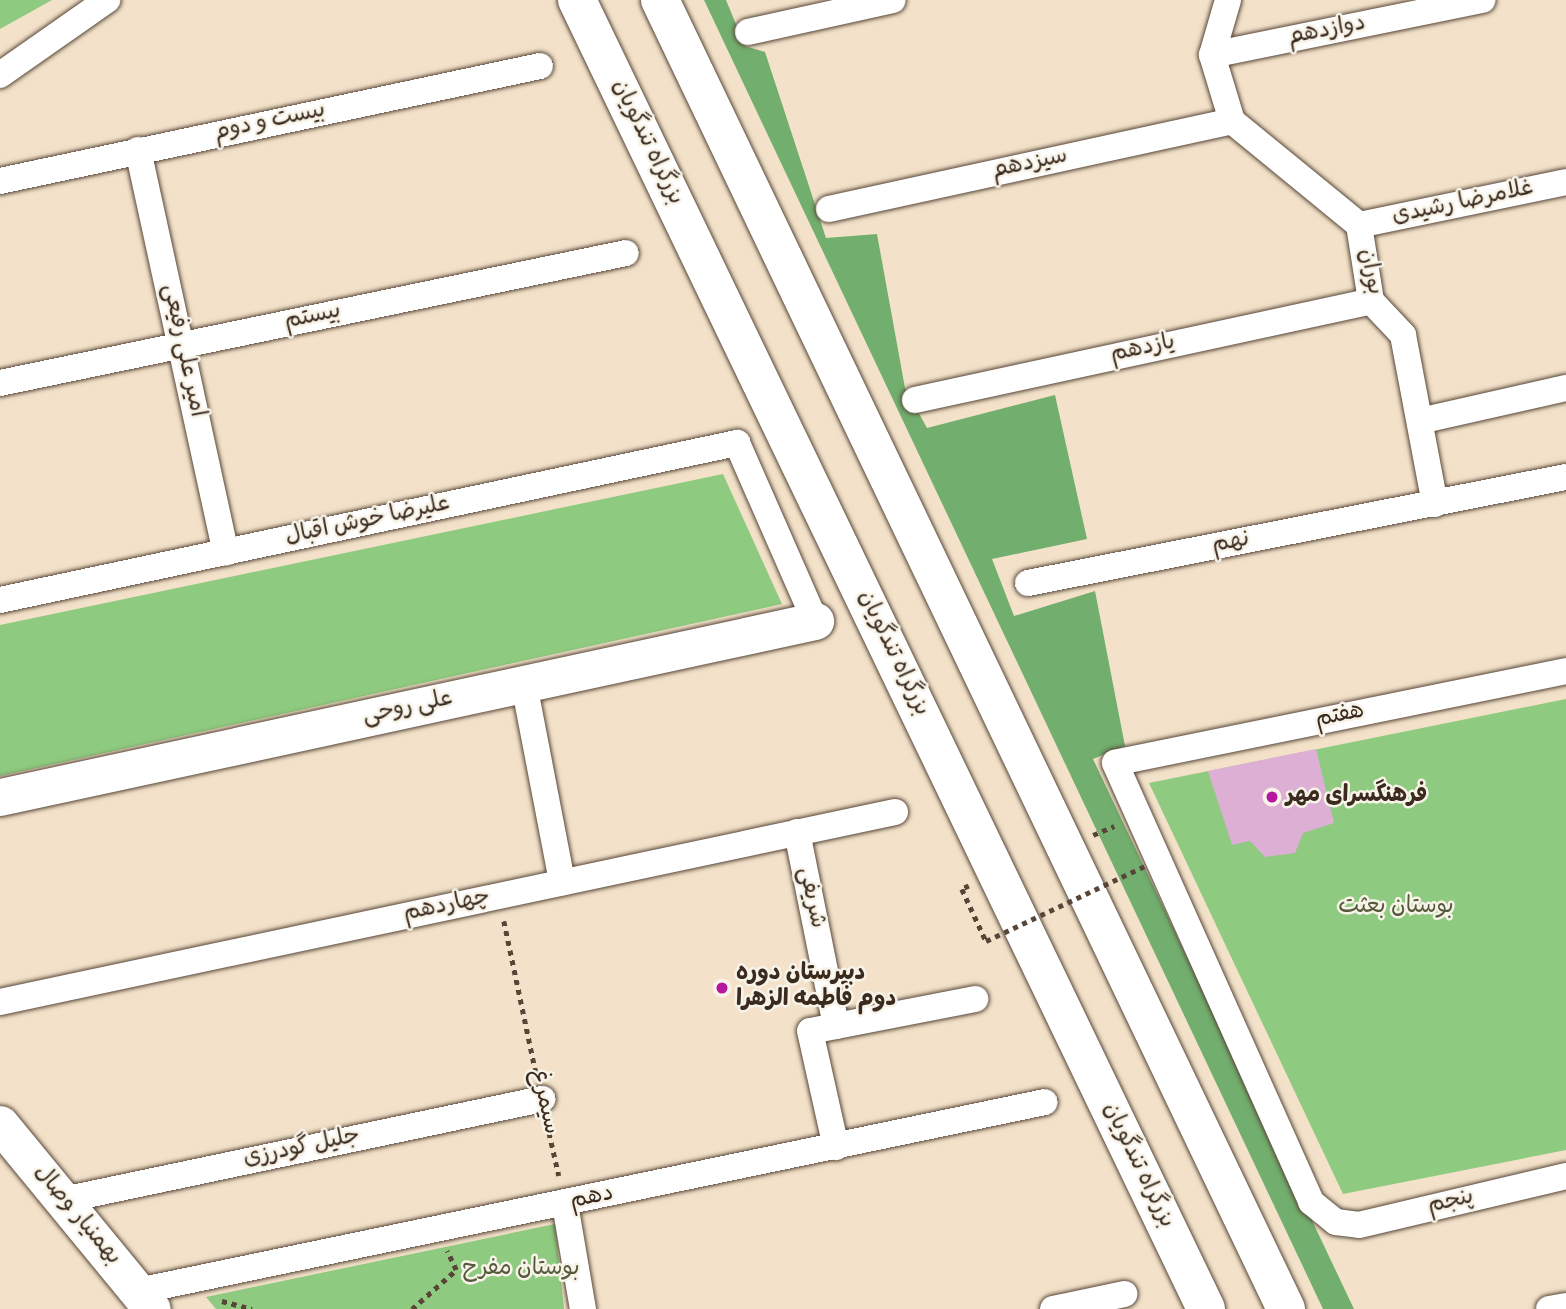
<!DOCTYPE html>
<html>
<head>
<meta charset="utf-8">
<style>
	body { margin:0 }
	#map { position:relative; width:1566px; height:1309px; overflow:hidden; background:#f3e2c9; font-family:Dekko,"Playpen Sans Arabic",sans-serif }
	div>[style] { position:absolute }
	.green>* { inset:0; background:#8eca7f }
	.forest>* { inset:0; background:#72ae6e }
	.building>* { inset:0; background:#ddafd5 }
	.path>* { height:4.5px; margin-top:-2.25px; transform-origin:0; background:repeating-linear-gradient(90deg,#574638 0 5px,transparent 0 10px) }
	.roads { filter:drop-shadow(0 0 2px #574638) drop-shadow(0 0 2px #574638) }
	.street>* { height:26px; margin:-13px; padding:0 13px; transform-origin:13px; border-radius:13px; background:#fff }
	.secondary>* { height:37px; margin:-18.5px; padding:0 18.5px; transform-origin:18.5px; border-radius:18.5px; background:#fff }
	.highway>* { height:38px; margin:-19px; padding:0 19px; transform-origin:19px; border-radius:19px; background:#fff }
	.path-bridge>* { height:4.5px; margin-top:-2.25px; transform-origin:0; background:repeating-linear-gradient(90deg,#574638 0 5px,transparent 0 10px) }
	.dots>* { width:19px; height:19px; translate:-50% -50%; box-sizing:border-box; border:4px solid #f7f3e8; border-radius:50% }
	span { translate:-50% -50%; white-space:nowrap; text-align:center; line-height:1.15; -webkit-text-stroke:5px #f7f3e8; paint-order:stroke }
	.street-label { font-size:23px; color:#3b2a1e }
	.poi-label { font-size:23px; color:#3b2a1e; font-weight:700 }
	.left { translate:0 -50%; text-align:left }
	.park-label { font-size:23px; color:#545a3b }
</style>
</head>
<body>
<div id="map">
	<div class="green">
		<i style="clip-path:polygon(0 0,52px 0,0 29px)"></i>
		<i style="clip-path:polygon(723px 474px,782px 604px,0 776px,0 625px)"></i>
		<i style="clip-path:polygon(1566px 699px,1566px 1150px,1343px 1194px,1149px 783px)"></i>
		<i style="clip-path:polygon(555px 1224px,564px 1309px,216px 1309px,206px 1297px)"></i>
	</div>
	<div class="forest">
		<i style="clip-path:polygon(704px 0,726px 0,745px 46px,765px 52px,826px 238px,877px 234px,905px 388px,927px 428px,1055px 395px,1087px 539px,992px 559px,1014px 616px,1095px 591px,1125px 746px,1093px 759px,1354px 1309px,1323px 1309px)"></i>
	</div>
	<div class="building">
		<i style="clip-path:polygon(1316px 749px,1334px 823px,1303px 833px,1295px 853px,1265px 857px,1250px 841px,1232px 845px,1208px 771px)"></i>
	</div>
	<div class="path">
		<i style="left:1093px;top:835px;width:23px;rotate:-23deg"></i>
		<i style="left:969px;top:886px;width:8px;rotate:157deg"></i>
		<i style="left:962px;top:889px;width:57px;rotate:65.2deg"></i>
		<i style="left:504px;top:921px;width:155px;rotate:78.1deg"></i>
		<i style="left:547px;top:1123px;width:54px;rotate:77.2deg"></i>
		<i style="left:222px;top:1301px;width:31px;rotate:15deg"></i>
		<i style="left:412px;top:1309px;width:59px;rotate:-41.6deg"></i>
		<i style="left:456px;top:1270px;width:21px;rotate:-115deg"></i>
	</div>
	<div class="roads">
		<div class="street">
			<i style="left:1228px;top:0;width:57px;rotate:106.2deg"></i>
			<i style="left:1212px;top:55px;width:69px;rotate:73.1deg"></i>
			<i style="left:1232px;top:121px;width:164px;rotate:39.3deg"></i>
			<i style="left:1359px;top:225px;width:77px;rotate:81deg"></i>
			<i style="left:1371px;top:301px;width:47px;rotate:46.7deg"></i>
			<i style="left:1403px;top:335px;width:172px;rotate:79.3deg"></i>
			<i style="left:748px;top:32px;width:148px;rotate:-12.4deg"></i>
			<i style="left:1212px;top:55px;width:276px;rotate:-11.5deg"></i>
			<i style="left:0;top:75px;width:131px;rotate:-35deg"></i>
			<i style="left:138px;top:150px;width:412px;rotate:77.7deg"></i>
			<i style="left:0;top:181px;width:552px;rotate:-12.02deg"></i>
			<i style="left:829px;top:209px;width:412px;rotate:-12.3deg"></i>
			<i style="left:1359px;top:225px;width:211px;rotate:-11.7deg"></i>
			<i style="left:0;top:383px;width:639px;rotate:-11.73deg"></i>
			<i style="left:915px;top:400px;width:467px;rotate:-12.2deg"></i>
			<i style="left:1424px;top:420px;width:146px;rotate:-12.7deg"></i>
			<i style="left:1028px;top:583px;width:548px;rotate:-11.15deg"></i>
			<i style="left:0;top:600px;width:754px;rotate:-12.03deg"></i>
			<i style="left:737px;top:443px;width:194px;rotate:66.3deg"></i>
			<i style="left:1566px;top:671px;width:460px;rotate:168.5deg"></i>
			<i style="left:1115px;top:763px;width:481px;rotate:65.9deg"></i>
			<i style="left:1311px;top:1202px;width:32px;rotate:39deg"></i>
			<i style="left:1336px;top:1222px;width:23px;rotate:7deg"></i>
			<i style="left:1359px;top:1225px;width:213px;rotate:-13.3deg"></i>
			<i style="left:524px;top:684px;width:202px;rotate:79.1deg"></i>
			<i style="left:797px;top:832px;width:198px;rotate:78.6deg"></i>
			<i style="left:836px;top:1026px;width:26px;rotate:169deg"></i>
			<i style="left:810px;top:1031px;width:119px;rotate:77.4deg"></i>
			<i style="left:0;top:1002px;width:915px;rotate:-11.99deg"></i>
			<i style="left:836px;top:1026px;width:142px;rotate:-11deg"></i>
			<i style="left:63px;top:1200px;width:490px;rotate:-11.9deg"></i>
			<i style="left:565px;top:1204px;width:107px;rotate:80.3deg"></i>
			<i style="left:138px;top:1291px;width:926px;rotate:-11.77deg"></i>
			<i style="left:1053px;top:1309px;width:73px;rotate:-11.9deg"></i>
			<i style="left:1549px;top:1309px;width:17px;rotate:-10deg"></i>
		</div>
		<div class="secondary">
			<i style="left:0;top:797px;width:834px;rotate:-12.19deg"></i>
			<i style="left:0;top:1124px;width:239px;rotate:50.6deg"></i>
		</div>
		<div class="highway">
			<i style="left:577px;top:0;width:1452px;rotate:64.33deg"></i>
			<i style="left:660px;top:0;width:1451px;rotate:64.44deg"></i>
		</div>
	</div>
	<div class="path-bridge">
		<i style="left:986px;top:941px;width:178px;rotate:-25.3deg"></i>
	</div>
	<div class="dots">
		<i style="left:1272px;top:797px;background:#b5179e"></i>
		<i style="left:722px;top:988px;background:#b5179e"></i>
	</div>
	<div class="street-label">
		<span style="left:1327px;top:32px;rotate:-11deg">دوازدهم</span>
		<span style="left:270px;top:123px;rotate:-12deg">بیست و دوم</span>
		<span style="left:646px;top:143px;rotate:64deg">بزرگراه تندگویان</span>
		<span style="left:1030px;top:165px;rotate:-12deg">سیزدهم</span>
		<span style="left:1463px;top:204px;rotate:-12deg">غلامرضا رشیدی</span>
		<span style="left:1369px;top:272px;rotate:78deg">بوران</span>
		<span style="left:313px;top:318px;rotate:-12deg">بیستم</span>
		<span style="left:1143px;top:350px;rotate:-12deg">یازدهم</span>
		<span style="left:182px;top:351px;rotate:78deg">امیر علی رفیعی</span>
		<span style="left:368px;top:522px;rotate:-12deg">علیرضا خوش اقبال</span>
		<span style="left:1231px;top:544px;rotate:-11deg">نهم</span>
		<span style="left:892px;top:654px;rotate:64deg">بزرگراه تندگویان</span>
		<span style="left:408px;top:709px;rotate:-12deg">علی روحی</span>
		<span style="left:1340px;top:717px;rotate:-12deg">هفتم</span>
		<span style="left:810px;top:898px;rotate:78deg">شریفی</span>
		<span style="left:447px;top:907px;rotate:-12deg">چهاردهم</span>
		<span style="left:543px;top:1102px;rotate:78deg">سیمرغ</span>
		<span style="left:302px;top:1149px;rotate:-12deg">جلیل گودرزی</span>
		<span style="left:1137px;top:1166px;rotate:64deg">بزرگراه تندگویان</span>
		<span style="left:592px;top:1199px;rotate:-12deg">دهم</span>
		<span style="left:1451px;top:1203px;rotate:-13deg">پنجم</span>
		<span style="left:76px;top:1216px;rotate:50deg">بهمنیار وصال</span>
	</div>
	<div class="poi-label">
		<span class="left" style="left:1286px;top:797px">فرهنگسرای مهر</span>
		<span class="left" style="left:736px;top:988px">دبیرستان دوره<br>دوم فاطمه الزهرا</span>
	</div>
	<div class="park-label">
		<span style="left:1396px;top:908px">بوستان بعثت</span>
		<span style="left:521px;top:1270px">بوستان مفرح</span>
	</div>
</div>
</body>
</html>
